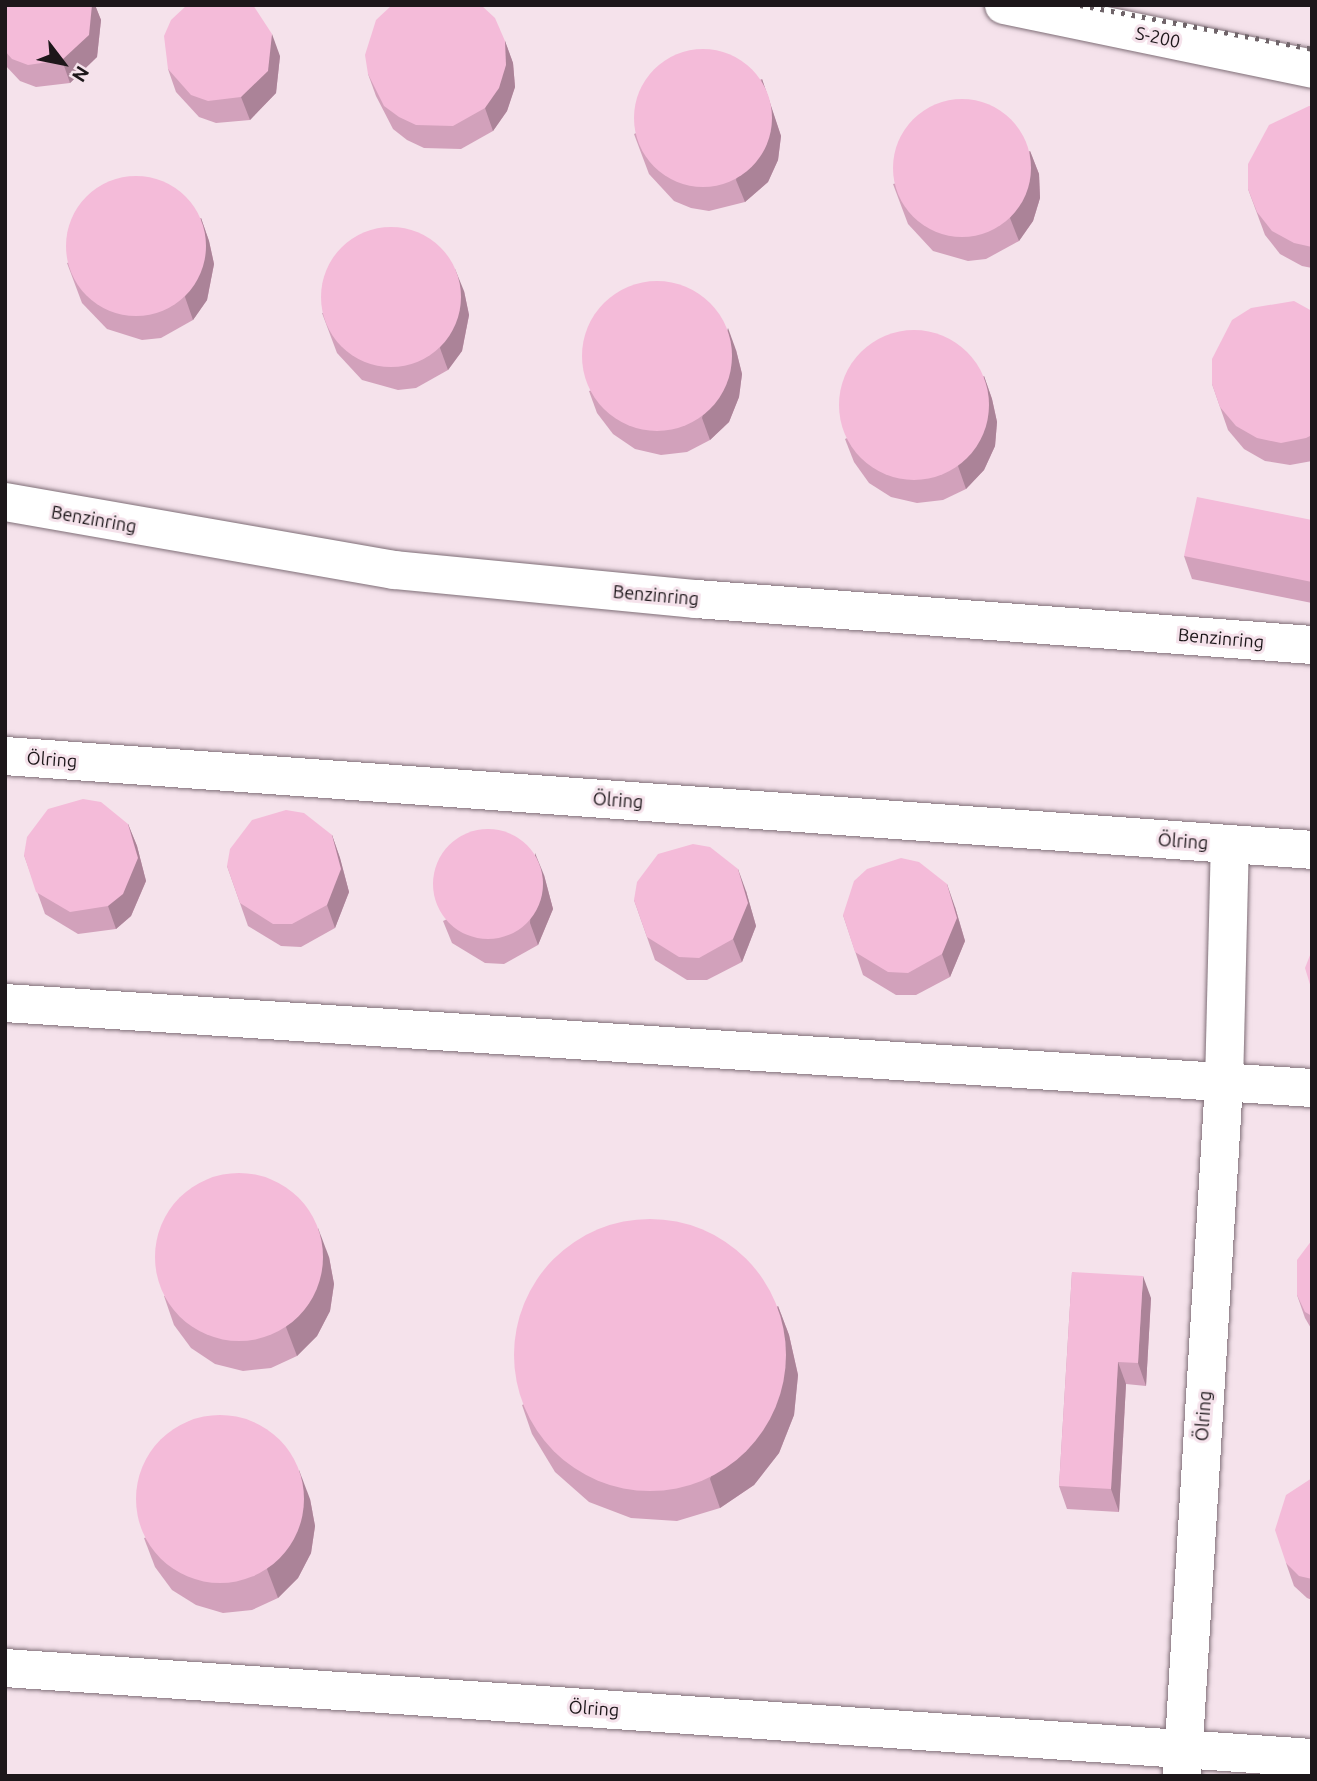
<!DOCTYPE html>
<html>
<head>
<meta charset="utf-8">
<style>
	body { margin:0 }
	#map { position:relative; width:1317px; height:1781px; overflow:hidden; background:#f5e2eb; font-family:Ubuntu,sans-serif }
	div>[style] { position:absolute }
	.roads { filter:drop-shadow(0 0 2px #7f6e77) drop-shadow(0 0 2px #7f6e77) }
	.minor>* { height:38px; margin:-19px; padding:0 19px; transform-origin:19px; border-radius:19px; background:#fff }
	.rail>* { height:5px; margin-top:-2.5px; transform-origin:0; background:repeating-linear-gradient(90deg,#6f6469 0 3.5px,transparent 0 10.5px) }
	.wall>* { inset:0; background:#d2a1bb }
	.shaded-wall>* { inset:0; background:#ab8398 }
	.building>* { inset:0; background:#f4bbd9 }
	.round { border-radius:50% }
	span { translate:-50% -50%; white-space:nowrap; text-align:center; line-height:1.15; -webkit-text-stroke:6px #f5e2eb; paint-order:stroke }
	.street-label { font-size:18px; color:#1d171a }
	.frame { position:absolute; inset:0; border:7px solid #1d171a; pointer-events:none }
	.north { position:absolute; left:28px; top:28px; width:70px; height:70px; -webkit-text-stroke:5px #f5e2eb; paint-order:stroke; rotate:122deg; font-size:19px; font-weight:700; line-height:28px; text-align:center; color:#1d171a }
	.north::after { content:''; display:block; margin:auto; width:24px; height:32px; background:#1d171a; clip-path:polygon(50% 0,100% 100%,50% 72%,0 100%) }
</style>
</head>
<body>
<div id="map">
	<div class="roads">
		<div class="minor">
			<i style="left:1004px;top:5px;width:315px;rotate:11.7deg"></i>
			<i style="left:5px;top:502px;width:395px;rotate:9.9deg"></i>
			<i style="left:394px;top:570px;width:303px;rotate:5.5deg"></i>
			<i style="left:696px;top:599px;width:618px;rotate:4.27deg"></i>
			<i style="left:5px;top:756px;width:1310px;rotate:4.11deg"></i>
			<i style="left:5px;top:1003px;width:1310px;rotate:3.72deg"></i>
			<i style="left:5px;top:1668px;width:1310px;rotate:3.94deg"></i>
			<i style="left:1182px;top:1776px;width:693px;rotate:-86.53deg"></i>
			<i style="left:1224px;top:1084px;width:240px;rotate:-88.6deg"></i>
		</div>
	</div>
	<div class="rail">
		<i style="left:1080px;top:5px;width:236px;rotate:10.7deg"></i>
	</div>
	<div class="wall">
		<i style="clip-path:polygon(5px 5px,95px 5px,101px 20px,97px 57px,70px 83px,36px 87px,20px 81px,5px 65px)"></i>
		<i style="clip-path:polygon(505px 41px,513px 63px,515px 87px,507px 111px,493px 131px,461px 149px,424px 148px,407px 140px,393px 129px,376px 96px,368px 74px)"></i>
		<i style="clip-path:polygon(280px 56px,276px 93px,250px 120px,216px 123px,199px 117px,176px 92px,168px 69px)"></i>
		<i style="clip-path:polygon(762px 79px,781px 136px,778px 160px,768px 182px,745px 202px,709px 211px,691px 208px,674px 201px,649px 174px,634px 134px)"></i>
		<i style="clip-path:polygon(1312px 106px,1312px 268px,1302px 266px,1280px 254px,1265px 235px,1248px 189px)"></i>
		<i style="clip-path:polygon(1030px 151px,1039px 174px,1040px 198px,1033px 221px,1019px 241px,986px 259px,968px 261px,933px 251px,908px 224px,893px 184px)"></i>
		<i style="clip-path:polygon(201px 218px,209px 241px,214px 264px,207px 300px,193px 320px,161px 338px,142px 340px,107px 329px,82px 303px,67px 263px)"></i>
		<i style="clip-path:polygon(464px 291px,469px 315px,462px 351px,448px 370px,416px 388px,398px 390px,362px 380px,337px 353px,322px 313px)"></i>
		<i style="clip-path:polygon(1312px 311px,1312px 461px,1290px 465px,1265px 461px,1244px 449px,1228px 430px,1212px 384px)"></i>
		<i style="clip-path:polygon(736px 350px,742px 374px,739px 397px,729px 422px,710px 440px,687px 452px,661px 455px,635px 449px,613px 434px,597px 413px,589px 391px)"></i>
		<i style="clip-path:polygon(984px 376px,992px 399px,997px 422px,995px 446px,984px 470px,966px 489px,943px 500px,917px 503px,891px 497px,869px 483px,854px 462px,845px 439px)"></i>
		<i style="clip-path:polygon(1312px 520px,1312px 603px,1192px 579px,1184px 556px)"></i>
		<i style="clip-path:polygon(128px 824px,137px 846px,146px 881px,131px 916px,116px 929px,78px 934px,45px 914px,24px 855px)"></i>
		<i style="clip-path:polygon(332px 835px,340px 858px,349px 892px,335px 928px,301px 947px,281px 946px,248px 926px,227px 866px)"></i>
		<i style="clip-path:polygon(544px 875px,553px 909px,538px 945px,504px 964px,485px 963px,452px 943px,443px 921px)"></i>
		<i style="clip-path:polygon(746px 891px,756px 926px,742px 962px,707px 980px,687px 980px,655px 960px,634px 900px)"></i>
		<i style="clip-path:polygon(955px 907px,965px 941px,950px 977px,916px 995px,896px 995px,863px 975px,843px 915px)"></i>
		<i style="clip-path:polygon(1312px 1240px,1312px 1330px,1305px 1318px,1297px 1295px)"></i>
		<i style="clip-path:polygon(329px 1257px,334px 1284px,330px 1311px,317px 1336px,297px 1356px,271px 1368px,243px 1371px,215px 1364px,191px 1348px,174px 1325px,164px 1296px)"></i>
		<i style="clip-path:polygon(1072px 1272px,1151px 1298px,1146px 1386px,1126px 1384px,1119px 1512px,1067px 1509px,1059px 1486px)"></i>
		<i style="clip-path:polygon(778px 1306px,789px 1335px,798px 1375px,794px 1415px,779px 1453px,754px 1485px,720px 1508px,677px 1521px,631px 1518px,589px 1502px,555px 1472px,532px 1434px,522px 1405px)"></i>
		<i style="clip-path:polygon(1312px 1478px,1312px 1600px,1307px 1598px,1294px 1586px,1286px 1563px)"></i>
		<i style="clip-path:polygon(310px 1499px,315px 1526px,311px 1553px,298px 1578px,278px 1598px,252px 1610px,223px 1613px,196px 1605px,172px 1590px,155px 1567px,144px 1538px)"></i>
	</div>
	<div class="shaded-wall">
		<i style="clip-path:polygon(92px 5px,95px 5px,101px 20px,97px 57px,70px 83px,62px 60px)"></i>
		<i style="clip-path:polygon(272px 34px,280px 56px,276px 93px,250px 120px,241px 97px)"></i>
		<i style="clip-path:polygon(505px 41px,513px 63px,515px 87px,507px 111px,493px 131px,485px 108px)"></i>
		<i style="clip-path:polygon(762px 79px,781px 136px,778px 160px,768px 182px,745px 202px,736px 180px)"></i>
		<i style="clip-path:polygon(1030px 151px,1039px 174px,1040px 198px,1033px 221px,1019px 241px,1010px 218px)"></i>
		<i style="clip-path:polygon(201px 218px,209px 241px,214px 264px,207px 300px,193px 320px,185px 297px)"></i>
		<i style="clip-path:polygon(455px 269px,464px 291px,469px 315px,462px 351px,448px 370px,440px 348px)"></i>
		<i style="clip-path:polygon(728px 328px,736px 350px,742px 374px,739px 397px,729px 422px,710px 440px,702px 418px)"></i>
		<i style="clip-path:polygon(984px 376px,992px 399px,997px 422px,995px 446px,984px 470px,966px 489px,958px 466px)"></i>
		<i style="clip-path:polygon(128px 824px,137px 846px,146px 881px,131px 916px,116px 929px,108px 906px)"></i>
		<i style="clip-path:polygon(332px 835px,340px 858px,349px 892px,335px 928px,327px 905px)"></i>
		<i style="clip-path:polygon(535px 853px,544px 875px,553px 909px,538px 945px,530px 923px)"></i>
		<i style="clip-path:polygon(738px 869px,746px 891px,756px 926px,742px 962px,733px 939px)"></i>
		<i style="clip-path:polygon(947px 884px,955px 907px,965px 941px,950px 977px,942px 954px)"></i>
		<i style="clip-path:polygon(318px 1228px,329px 1257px,334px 1284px,330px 1311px,317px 1336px,297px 1356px,286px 1327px)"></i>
		<i style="clip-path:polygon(1143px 1276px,1151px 1298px,1146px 1386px,1138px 1363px)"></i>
		<i style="clip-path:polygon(778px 1306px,789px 1335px,798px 1375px,794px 1415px,779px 1453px,754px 1485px,720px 1508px,710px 1479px)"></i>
		<i style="clip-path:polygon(1118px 1362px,1126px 1384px,1119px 1512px,1111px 1489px)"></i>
		<i style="clip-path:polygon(299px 1470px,310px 1499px,315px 1526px,311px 1553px,298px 1578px,278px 1598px,267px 1569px)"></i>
	</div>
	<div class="building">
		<i style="clip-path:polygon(5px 5px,92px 5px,89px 35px,62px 60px,28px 65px,12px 59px,5px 51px)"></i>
		<i style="clip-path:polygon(187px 5px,253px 5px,272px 34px,268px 71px,241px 97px,208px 101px,191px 95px,168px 69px,164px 36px,171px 20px)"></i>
		<i style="clip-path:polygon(392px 5px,481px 5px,495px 18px,505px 41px,506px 65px,499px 88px,485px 108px,453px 126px,416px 125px,399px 117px,384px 106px,368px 74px,365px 55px,376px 20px)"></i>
		<i class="round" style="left:634px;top:49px;width:138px;height:138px"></i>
		<i class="round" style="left:893px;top:99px;width:138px;height:138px"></i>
		<i style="clip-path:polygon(1309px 106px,1312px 106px,1312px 247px,1294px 243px,1272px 231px,1257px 212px,1248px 189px,1248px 164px,1269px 125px)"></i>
		<i class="round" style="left:66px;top:176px;width:140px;height:140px"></i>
		<i class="round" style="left:321px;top:227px;width:140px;height:140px"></i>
		<i class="round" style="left:582px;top:281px;width:150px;height:150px"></i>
		<i style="clip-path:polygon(1294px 301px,1312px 311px,1312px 435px,1306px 438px,1281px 443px,1257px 438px,1236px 426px,1220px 407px,1212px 384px,1212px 359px,1232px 320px,1251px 308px)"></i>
		<i class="round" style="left:839px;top:330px;width:150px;height:150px"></i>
		<i style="clip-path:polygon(1197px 497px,1312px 520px,1312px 582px,1184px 556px)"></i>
		<i style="clip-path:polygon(83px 799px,101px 802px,128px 824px,138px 858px,123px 894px,108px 906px,70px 912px,36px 892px,24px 855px,27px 837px,48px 809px)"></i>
		<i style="clip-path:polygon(286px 810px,304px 813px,332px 835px,341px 869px,327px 905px,292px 924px,273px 924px,240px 903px,227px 866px,230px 849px,252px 820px)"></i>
		<i class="round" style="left:433px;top:829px;width:110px;height:110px"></i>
		<i style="clip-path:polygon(693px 844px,710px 847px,738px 869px,748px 903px,733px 939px,699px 958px,679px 957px,647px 937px,634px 900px,637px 882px,658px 854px)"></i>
		<i style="clip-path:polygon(901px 858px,919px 862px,947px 884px,957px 918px,942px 954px,908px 973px,888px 972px,855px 952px,843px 915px,854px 881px,867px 869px)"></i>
		<i style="clip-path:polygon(1312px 950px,1312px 991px,1305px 968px)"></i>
		<i class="round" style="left:155px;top:1173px;width:168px;height:168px"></i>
		<i class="round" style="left:514px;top:1219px;width:272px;height:272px"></i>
		<i style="clip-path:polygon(1312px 1240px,1312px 1316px,1305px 1312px,1297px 1295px,1297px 1260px)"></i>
		<i style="clip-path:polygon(1072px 1272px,1143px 1276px,1138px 1363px,1118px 1362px,1111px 1489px,1059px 1486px)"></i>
		<i class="round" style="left:136px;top:1415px;width:168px;height:168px"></i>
		<i style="clip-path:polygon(1312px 1478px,1312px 1579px,1299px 1576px,1286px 1563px,1275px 1530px,1286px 1495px)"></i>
	</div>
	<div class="street-label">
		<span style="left:1158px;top:37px;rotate:12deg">S-200</span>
		<span style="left:94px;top:519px;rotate:10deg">Benzinring</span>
		<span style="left:656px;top:595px;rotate:5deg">Benzinring</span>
		<span style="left:1221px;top:638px;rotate:5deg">Benzinring</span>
		<span style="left:52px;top:759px;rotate:4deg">Ölring</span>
		<span style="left:618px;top:800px;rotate:4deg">Ölring</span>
		<span style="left:1183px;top:841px;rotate:4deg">Ölring</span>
		<span style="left:1203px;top:1416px;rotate:-86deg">Ölring</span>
		<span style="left:594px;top:1708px;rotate:4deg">Ölring</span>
	</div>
	<div class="frame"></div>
	<div class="north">N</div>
</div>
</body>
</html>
